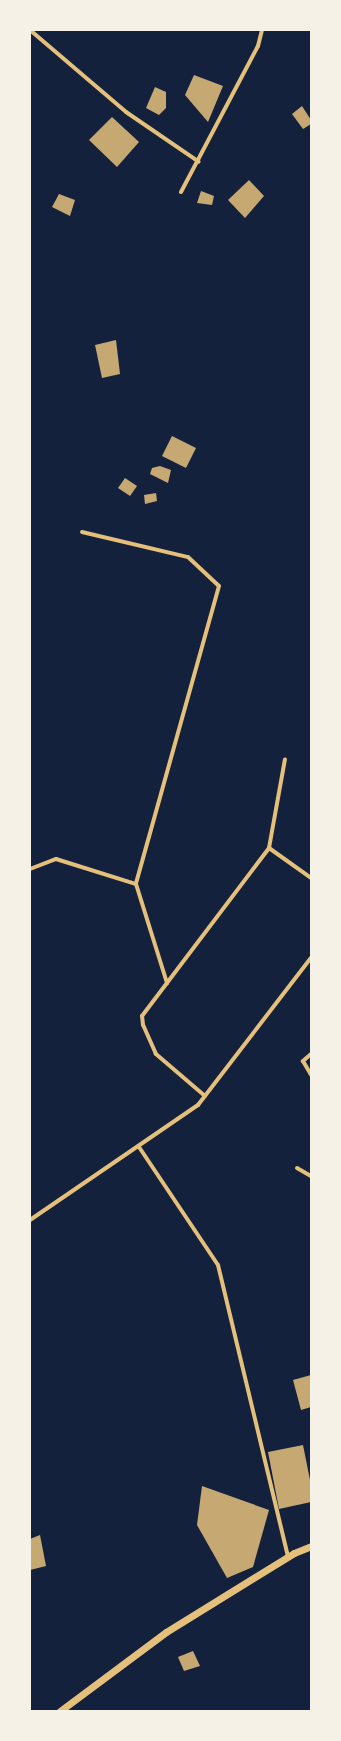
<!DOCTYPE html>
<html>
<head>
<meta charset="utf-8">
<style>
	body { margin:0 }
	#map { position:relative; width:341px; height:1741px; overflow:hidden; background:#14213d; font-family:"Source Sans 3",sans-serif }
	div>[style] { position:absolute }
	.building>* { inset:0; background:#c6a872 }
	.minor>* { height:4px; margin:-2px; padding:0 2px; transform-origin:2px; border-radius:2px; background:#e5c07b }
	.tertiary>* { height:7px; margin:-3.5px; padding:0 3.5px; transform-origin:3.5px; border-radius:3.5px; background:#e5c07b }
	span { translate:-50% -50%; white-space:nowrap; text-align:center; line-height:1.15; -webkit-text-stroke:3px #f6f1e7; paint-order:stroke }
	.frame { position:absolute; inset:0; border:31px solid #f6f1e7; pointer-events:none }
</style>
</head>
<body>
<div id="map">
	<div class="building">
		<i style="clip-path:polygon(194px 75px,223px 86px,208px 122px,185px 95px)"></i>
		<i style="clip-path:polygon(155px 87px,166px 92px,166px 108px,159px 115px,146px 108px)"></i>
		<i style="clip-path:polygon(302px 106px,311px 120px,311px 124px,303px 129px,292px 114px)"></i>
		<i style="clip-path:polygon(112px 117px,139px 142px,117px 167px,89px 140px)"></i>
		<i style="clip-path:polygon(249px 180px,264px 196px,245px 218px,228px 200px)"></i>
		<i style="clip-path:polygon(201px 191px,214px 196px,212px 205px,197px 203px)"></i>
		<i style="clip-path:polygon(59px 194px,75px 200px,70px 216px,52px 207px)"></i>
		<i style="clip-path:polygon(116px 340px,120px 374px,102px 378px,95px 345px)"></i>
		<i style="clip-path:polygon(172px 436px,196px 448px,186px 468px,162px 456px)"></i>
		<i style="clip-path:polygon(160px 466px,171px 470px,168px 483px,150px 474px,152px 468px)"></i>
		<i style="clip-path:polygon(125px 478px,137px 486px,130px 496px,118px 488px)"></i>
		<i style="clip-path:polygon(156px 493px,157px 501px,145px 504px,144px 495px)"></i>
		<i style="clip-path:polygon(311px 1375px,311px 1407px,301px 1410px,293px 1380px)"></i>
		<i style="clip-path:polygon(303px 1445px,311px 1485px,311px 1502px,279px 1509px,268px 1452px)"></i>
		<i style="clip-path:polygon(202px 1486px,269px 1510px,253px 1567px,227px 1578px,197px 1525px)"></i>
		<i style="clip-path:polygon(40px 1535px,46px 1566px,30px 1570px,30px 1539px)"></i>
		<i style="clip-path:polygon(193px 1651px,200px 1666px,184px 1671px,178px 1657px)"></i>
	</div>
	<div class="minor">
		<i style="left:30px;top:30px;width:126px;rotate:40.5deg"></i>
		<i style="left:126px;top:112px;width:88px;rotate:34.4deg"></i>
		<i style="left:181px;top:192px;width:165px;rotate:-62.2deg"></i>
		<i style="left:258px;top:46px;width:16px;rotate:-76deg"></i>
		<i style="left:82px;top:532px;width:109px;rotate:13.3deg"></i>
		<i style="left:188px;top:557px;width:42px;rotate:43.1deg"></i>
		<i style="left:219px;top:586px;width:309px;rotate:105.6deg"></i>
		<i style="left:136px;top:884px;width:104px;rotate:72.6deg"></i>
		<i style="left:269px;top:848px;width:52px;rotate:35.5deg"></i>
		<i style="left:30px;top:869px;width:28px;rotate:-21deg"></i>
		<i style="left:56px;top:859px;width:84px;rotate:17.4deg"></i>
		<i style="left:311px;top:1054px;width:11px;rotate:139deg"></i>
		<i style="left:303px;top:1061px;width:16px;rotate:60deg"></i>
		<i style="left:205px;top:1096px;width:65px;rotate:-139.4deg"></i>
		<i style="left:156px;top:1054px;width:32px;rotate:-114deg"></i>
		<i style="left:143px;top:1025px;width:9px;rotate:-96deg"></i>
		<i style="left:142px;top:1016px;width:211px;rotate:-52.9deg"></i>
		<i style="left:269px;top:848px;width:90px;rotate:-79.8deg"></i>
		<i style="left:139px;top:1147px;width:142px;rotate:56.2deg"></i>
		<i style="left:218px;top:1265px;width:300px;rotate:76.5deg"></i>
		<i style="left:297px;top:1168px;width:16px;rotate:30deg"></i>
		<i style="left:30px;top:1220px;width:204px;rotate:-34.4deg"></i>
		<i style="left:198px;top:1105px;width:185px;rotate:-52.5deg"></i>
	</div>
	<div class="tertiary">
		<i style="left:60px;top:1711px;width:132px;rotate:-36.7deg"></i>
		<i style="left:166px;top:1632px;width:150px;rotate:-31.7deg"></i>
		<i style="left:294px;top:1553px;width:18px;rotate:-22deg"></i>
	</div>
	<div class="frame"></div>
</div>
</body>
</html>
